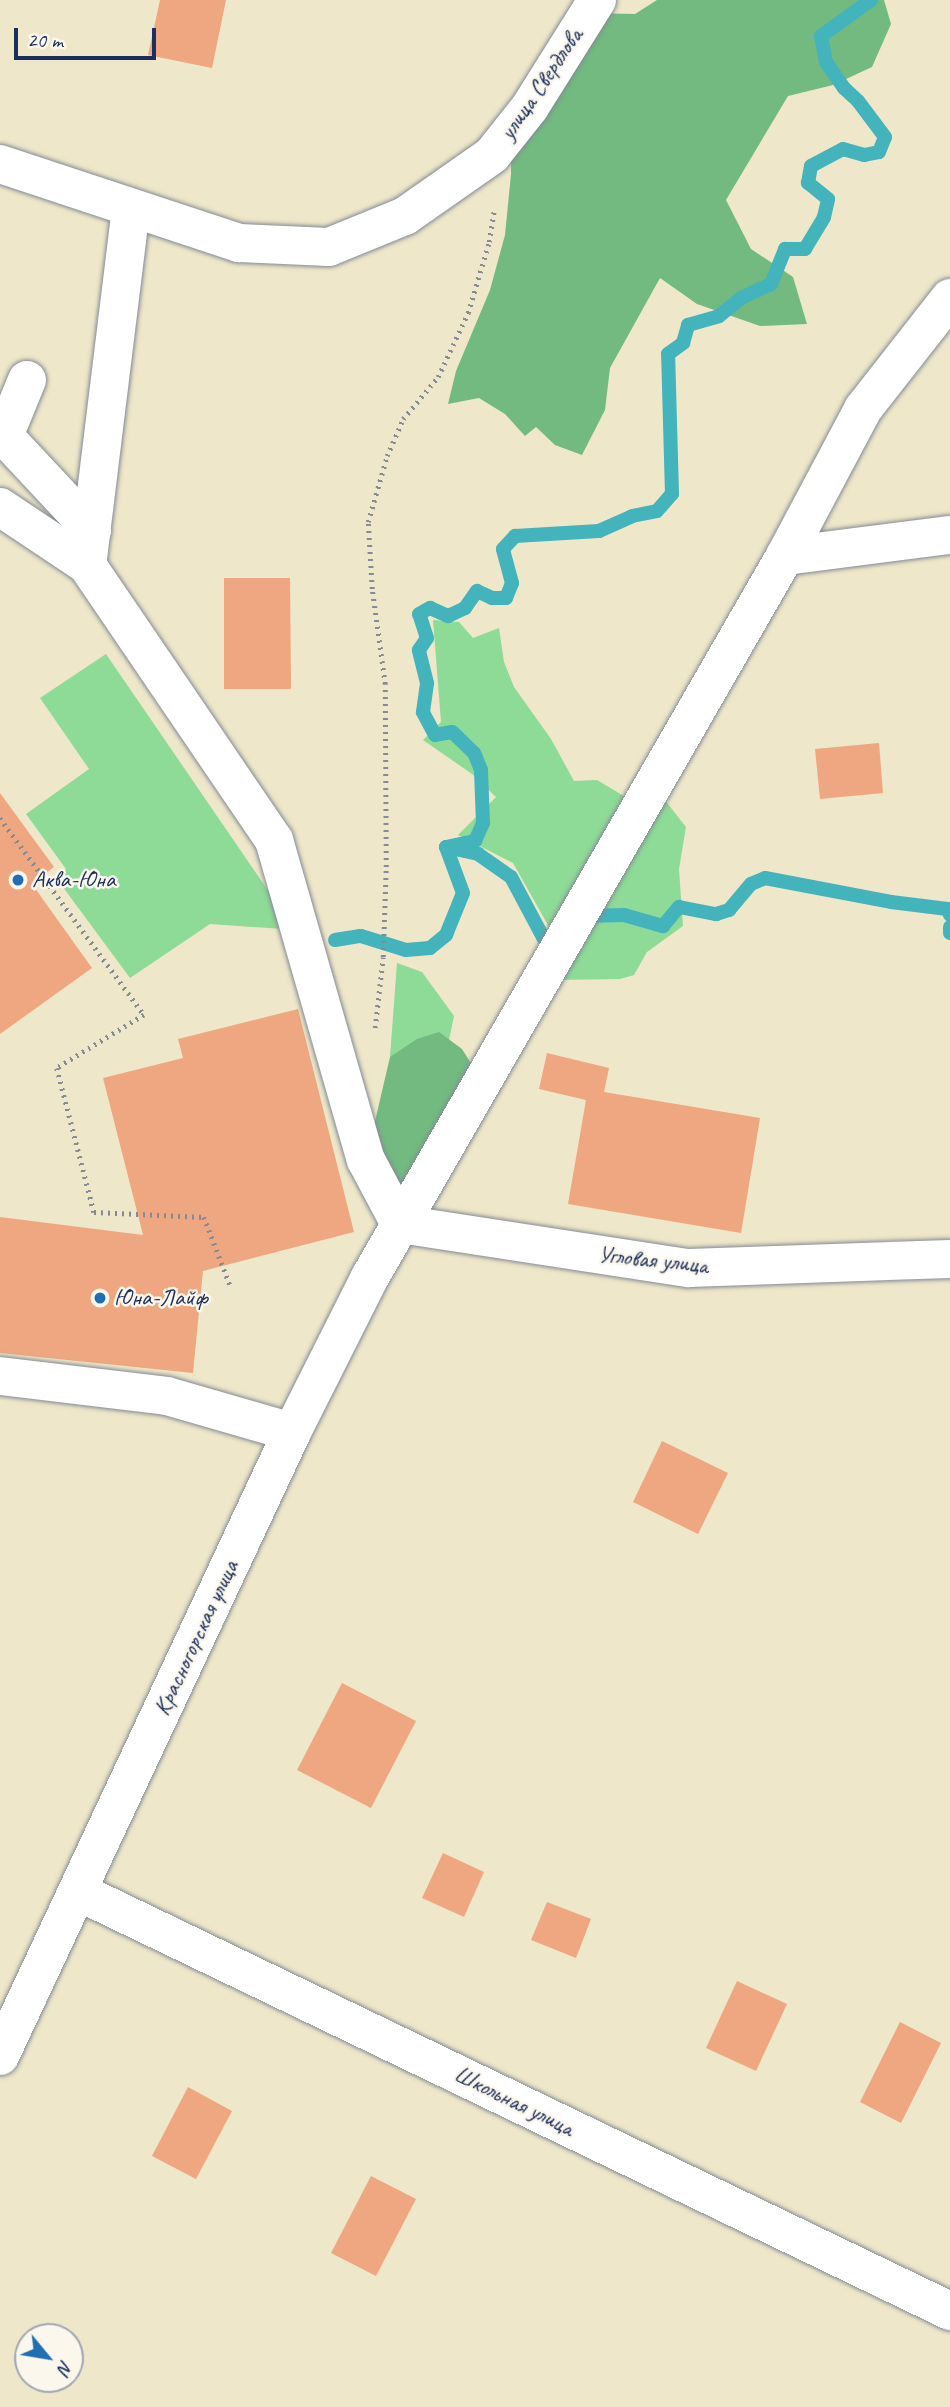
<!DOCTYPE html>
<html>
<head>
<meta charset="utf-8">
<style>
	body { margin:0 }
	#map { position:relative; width:950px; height:2407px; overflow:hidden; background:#eee7ca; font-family:Caveat,sans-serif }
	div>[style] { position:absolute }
	.green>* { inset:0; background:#8eda97 }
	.forest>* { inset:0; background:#72ba80 }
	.stream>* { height:14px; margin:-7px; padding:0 7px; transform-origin:7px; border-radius:7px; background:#43b3bc }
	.building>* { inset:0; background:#eea780 }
	.path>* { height:4.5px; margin-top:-2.25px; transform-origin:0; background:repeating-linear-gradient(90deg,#848b94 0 2px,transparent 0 7px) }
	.roads { filter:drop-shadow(0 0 2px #848b94) drop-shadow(0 0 2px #848b94) }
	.minor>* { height:38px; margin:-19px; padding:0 19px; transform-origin:19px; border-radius:19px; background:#fff }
	.dots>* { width:19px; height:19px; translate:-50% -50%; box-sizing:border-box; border:4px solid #fbf7ec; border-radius:50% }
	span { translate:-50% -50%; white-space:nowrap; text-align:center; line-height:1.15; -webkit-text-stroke:5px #fbf7ec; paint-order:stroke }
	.street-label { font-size:24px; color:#1b2f5e }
	.poi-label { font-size:24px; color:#1b2f5e }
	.left { translate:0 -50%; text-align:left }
	.north { position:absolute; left:14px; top:2323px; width:70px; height:70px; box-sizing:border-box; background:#fbf7ec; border:2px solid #a1a7b3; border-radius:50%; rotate:120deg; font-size:19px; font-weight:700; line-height:28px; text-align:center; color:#1b2f5e }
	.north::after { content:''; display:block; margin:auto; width:24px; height:32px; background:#1f6fb2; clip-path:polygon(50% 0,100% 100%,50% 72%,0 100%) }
	.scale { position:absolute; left:14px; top:28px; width:142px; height:32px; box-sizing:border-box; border:4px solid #1b2f5e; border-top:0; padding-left:9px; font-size:21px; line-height:24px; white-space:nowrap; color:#1b2f5e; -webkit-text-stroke:5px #fbf7ec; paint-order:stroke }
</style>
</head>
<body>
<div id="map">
	<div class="green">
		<i style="clip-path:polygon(433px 620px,459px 622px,473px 638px,499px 628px,504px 662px,514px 687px,551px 739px,574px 781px,597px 780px,629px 799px,553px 934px,513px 863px,458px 835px,496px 797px,472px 774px,423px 740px,441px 722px)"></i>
		<i style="clip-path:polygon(106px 654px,269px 892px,283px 929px,210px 924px,130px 978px,57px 879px,66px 869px,26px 814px,89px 769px,40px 698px)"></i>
		<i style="clip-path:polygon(664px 799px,686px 827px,679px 869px,683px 926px,647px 952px,634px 975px,620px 979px,555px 980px)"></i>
		<i style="clip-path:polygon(397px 963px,422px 972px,454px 1016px,444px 1064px,397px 1095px,390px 1057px)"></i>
	</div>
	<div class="forest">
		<i style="clip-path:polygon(657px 0,884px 0,891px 24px,872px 67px,833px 85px,788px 96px,726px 200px,751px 249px,793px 277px,807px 324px,760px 326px,697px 304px,660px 278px,610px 368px,605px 410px,582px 455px,555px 445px,536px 427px,525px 436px,505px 414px,479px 398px,448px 404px,456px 371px,490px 290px,505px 235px,511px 174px,511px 116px,585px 13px,635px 14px)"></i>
		<i style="clip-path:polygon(439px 1032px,462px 1049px,474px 1068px,402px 1195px,372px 1134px,390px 1057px,417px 1039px)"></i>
	</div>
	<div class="stream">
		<i style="left:446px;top:847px;width:30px;rotate:-12deg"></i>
		<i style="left:475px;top:841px;width:20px;rotate:-66deg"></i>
		<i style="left:483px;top:823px;width:53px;rotate:-92.2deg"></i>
		<i style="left:481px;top:770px;width:18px;rotate:-112deg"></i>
		<i style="left:474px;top:753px;width:30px;rotate:-136deg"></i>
		<i style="left:452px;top:732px;width:17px;rotate:170deg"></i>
		<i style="left:435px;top:735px;width:26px;rotate:-118deg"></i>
		<i style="left:423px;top:712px;width:29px;rotate:-82deg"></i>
		<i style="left:427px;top:683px;width:34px;rotate:-104deg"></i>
		<i style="left:419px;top:650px;width:14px;rotate:-56deg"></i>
		<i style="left:427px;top:638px;width:25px;rotate:-108deg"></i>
		<i style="left:419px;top:614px;width:13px;rotate:-29deg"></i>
		<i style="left:430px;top:608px;width:20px;rotate:24deg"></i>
		<i style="left:448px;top:616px;width:19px;rotate:-25deg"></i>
		<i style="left:465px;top:608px;width:21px;rotate:-55deg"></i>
		<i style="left:477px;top:591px;width:17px;rotate:25deg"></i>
		<i style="left:492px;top:598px;width:14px"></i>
		<i style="left:506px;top:598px;width:16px;rotate:-68deg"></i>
		<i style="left:512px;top:583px;width:35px;rotate:-105deg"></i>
		<i style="left:503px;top:549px;width:18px;rotate:-47deg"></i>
		<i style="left:515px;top:536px;width:84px;rotate:-3.4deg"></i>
		<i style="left:599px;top:531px;width:36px;rotate:-24deg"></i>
		<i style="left:632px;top:516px;width:25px;rotate:-11deg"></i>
		<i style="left:657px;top:511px;width:23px;rotate:-49deg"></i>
		<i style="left:672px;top:494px;width:140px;rotate:-91.6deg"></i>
		<i style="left:668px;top:354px;width:19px;rotate:-36deg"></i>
		<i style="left:683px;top:343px;width:19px;rotate:-74deg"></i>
		<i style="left:688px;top:325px;width:32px;rotate:-16deg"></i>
		<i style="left:719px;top:316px;width:28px;rotate:-39deg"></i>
		<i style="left:741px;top:298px;width:33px;rotate:-25deg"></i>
		<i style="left:771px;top:284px;width:38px;rotate:-68deg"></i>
		<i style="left:785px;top:249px;width:20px"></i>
		<i style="left:805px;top:249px;width:37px;rotate:-59deg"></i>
		<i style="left:824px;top:217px;width:18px;rotate:-77deg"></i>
		<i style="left:828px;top:199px;width:26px;rotate:-141deg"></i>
		<i style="left:808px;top:183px;width:17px;rotate:-80deg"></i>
		<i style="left:811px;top:166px;width:36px;rotate:-28deg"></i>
		<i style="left:843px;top:149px;width:22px;rotate:16deg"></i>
		<i style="left:864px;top:155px;width:15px;rotate:-11deg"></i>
		<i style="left:879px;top:152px;width:16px;rotate:-68deg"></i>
		<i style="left:885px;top:137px;width:45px;rotate:-126.9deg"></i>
		<i style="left:858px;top:101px;width:19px;rotate:-137deg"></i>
		<i style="left:844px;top:88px;width:32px;rotate:-125deg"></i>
		<i style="left:826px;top:62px;width:26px;rotate:-101deg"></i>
		<i style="left:821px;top:36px;width:62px;rotate:-35.8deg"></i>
		<i style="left:584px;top:916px;width:40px;rotate:-1.4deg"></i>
		<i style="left:624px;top:915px;width:41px;rotate:15.8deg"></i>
		<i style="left:663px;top:926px;width:25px;rotate:-50deg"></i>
		<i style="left:679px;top:907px;width:38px;rotate:11deg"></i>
		<i style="left:716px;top:914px;width:14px;rotate:-17deg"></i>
		<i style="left:729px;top:910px;width:34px;rotate:-50deg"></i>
		<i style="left:751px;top:884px;width:15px;rotate:-23deg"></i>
		<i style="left:765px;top:878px;width:128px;rotate:10.8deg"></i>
		<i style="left:891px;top:902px;width:57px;rotate:7deg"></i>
		<i style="left:948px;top:909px;width:6px;rotate:72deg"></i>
		<i style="left:950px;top:927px;width:6px;rotate:90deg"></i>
		<i style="left:335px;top:940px;width:26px;rotate:-9deg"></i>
		<i style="left:361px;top:936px;width:47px;rotate:17.3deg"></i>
		<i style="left:406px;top:950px;width:24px;rotate:-5deg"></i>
		<i style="left:430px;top:948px;width:21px;rotate:-39deg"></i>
		<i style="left:446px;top:935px;width:45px;rotate:-68deg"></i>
		<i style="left:463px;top:893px;width:49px;rotate:-110.3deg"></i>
		<i style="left:446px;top:847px;width:33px;rotate:12deg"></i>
		<i style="left:478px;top:854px;width:40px;rotate:34.9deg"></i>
		<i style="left:511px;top:877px;width:70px;rotate:62deg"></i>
	</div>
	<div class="building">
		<i style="clip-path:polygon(160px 0,226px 0,212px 68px,148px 55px)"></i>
		<i style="clip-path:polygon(224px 578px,290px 578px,291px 689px,224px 689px)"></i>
		<i style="clip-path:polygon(879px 743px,883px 793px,820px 799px,815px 749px)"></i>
		<i style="clip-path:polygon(0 793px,54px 867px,32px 884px,92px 968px,0 1034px)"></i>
		<i style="clip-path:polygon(298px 1009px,354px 1232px,203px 1271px,193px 1373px,0 1353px,0 1217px,143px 1235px,103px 1078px,183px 1058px,178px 1039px)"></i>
		<i style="clip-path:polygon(547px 1053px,609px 1068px,604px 1092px,760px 1118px,741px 1233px,568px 1204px,586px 1100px,539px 1089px)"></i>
		<i style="clip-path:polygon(662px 1441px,728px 1473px,698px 1534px,633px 1502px)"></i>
		<i style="clip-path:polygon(342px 1683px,416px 1721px,371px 1808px,297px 1770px)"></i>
		<i style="clip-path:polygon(443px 1853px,484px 1872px,464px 1917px,422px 1898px)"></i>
		<i style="clip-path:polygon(547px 1902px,591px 1919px,576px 1958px,531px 1940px)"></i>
		<i style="clip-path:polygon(737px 1981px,787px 2004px,756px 2071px,706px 2048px)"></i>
		<i style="clip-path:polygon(900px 2022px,941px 2043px,901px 2123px,860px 2102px)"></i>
		<i style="clip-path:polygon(188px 2087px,232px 2111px,196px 2179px,152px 2156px)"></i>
		<i style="clip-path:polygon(371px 2176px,416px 2199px,376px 2276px,331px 2253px)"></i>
	</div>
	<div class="path">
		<i style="left:0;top:818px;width:244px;rotate:53.8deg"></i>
		<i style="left:144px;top:1015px;width:102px;rotate:148.7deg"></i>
		<i style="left:57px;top:1068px;width:149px;rotate:75.6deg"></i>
		<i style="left:94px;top:1212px;width:110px;rotate:2.6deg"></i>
		<i style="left:204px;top:1217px;width:73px;rotate:69.1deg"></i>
		<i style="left:375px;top:1028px;width:71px;rotate:-83.6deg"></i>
		<i style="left:383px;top:957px;width:90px;rotate:-88.1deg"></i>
		<i style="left:386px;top:867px;width:183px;rotate:-90.3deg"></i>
		<i style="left:385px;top:684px;width:96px;rotate:-97.8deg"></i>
		<i style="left:372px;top:589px;width:67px;rotate:-93.4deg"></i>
		<i style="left:368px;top:522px;width:69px;rotate:-73.9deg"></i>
		<i style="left:387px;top:456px;width:40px;rotate:-66.6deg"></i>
		<i style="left:403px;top:419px;width:55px;rotate:-50.2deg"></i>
		<i style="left:438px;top:377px;width:71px;rotate:-64.9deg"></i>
		<i style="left:468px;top:313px;width:74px;rotate:-73.5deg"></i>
		<i style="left:489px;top:242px;width:33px;rotate:-81deg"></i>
	</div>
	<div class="roads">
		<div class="minor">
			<i style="left:0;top:164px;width:252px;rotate:18.3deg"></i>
			<i style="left:239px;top:243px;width:90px;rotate:2.5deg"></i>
			<i style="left:329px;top:247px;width:82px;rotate:-22.2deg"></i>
			<i style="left:405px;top:216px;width:106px;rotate:-35deg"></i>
			<i style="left:492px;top:155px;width:61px;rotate:-51.6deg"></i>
			<i style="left:530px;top:107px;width:126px;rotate:-57.9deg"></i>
			<i style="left:131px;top:208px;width:360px;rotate:97deg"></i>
			<i style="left:87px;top:565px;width:333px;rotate:55.8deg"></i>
			<i style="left:274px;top:840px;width:333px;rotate:74deg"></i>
			<i style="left:366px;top:1160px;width:72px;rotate:62deg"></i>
			<i style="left:27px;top:380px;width:61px;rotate:112.3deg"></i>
			<i style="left:4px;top:436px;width:129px;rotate:46.9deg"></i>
			<i style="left:0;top:507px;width:105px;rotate:33.7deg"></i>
			<i style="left:785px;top:556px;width:166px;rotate:-7.3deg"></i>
			<i style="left:400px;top:1224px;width:292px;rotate:8.7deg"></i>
			<i style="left:689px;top:1268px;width:261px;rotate:-2deg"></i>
			<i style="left:0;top:1376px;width:168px;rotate:6.8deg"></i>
			<i style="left:167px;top:1396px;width:130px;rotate:16.1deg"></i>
			<i style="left:79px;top:1892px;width:967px;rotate:25.69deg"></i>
			<i style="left:0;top:2056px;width:689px;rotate:-64.92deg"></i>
			<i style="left:292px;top:1432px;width:174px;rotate:-63.3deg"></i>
			<i style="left:370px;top:1277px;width:832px;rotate:-60.08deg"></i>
			<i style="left:785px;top:556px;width:166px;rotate:-62deg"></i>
			<i style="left:863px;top:409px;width:141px;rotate:-51.9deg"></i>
		</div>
	</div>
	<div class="dots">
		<i style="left:18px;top:880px;background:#1f6fb2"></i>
		<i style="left:100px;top:1298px;background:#1f6fb2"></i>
	</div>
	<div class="street-label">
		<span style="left:541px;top:84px;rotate:-56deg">улица Свердлова</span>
		<span style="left:653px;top:1260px;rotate:6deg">Угловая улица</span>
		<span style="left:196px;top:1638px;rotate:-65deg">Красногорская улица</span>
		<span style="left:514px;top:2101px;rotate:26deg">Школьная улица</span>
	</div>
	<div class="poi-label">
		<span class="left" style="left:32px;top:880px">Аква-Юна</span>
		<span class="left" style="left:114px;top:1298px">Юна-Лайф</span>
	</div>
	<div class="north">N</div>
	<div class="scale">20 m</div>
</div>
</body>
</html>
